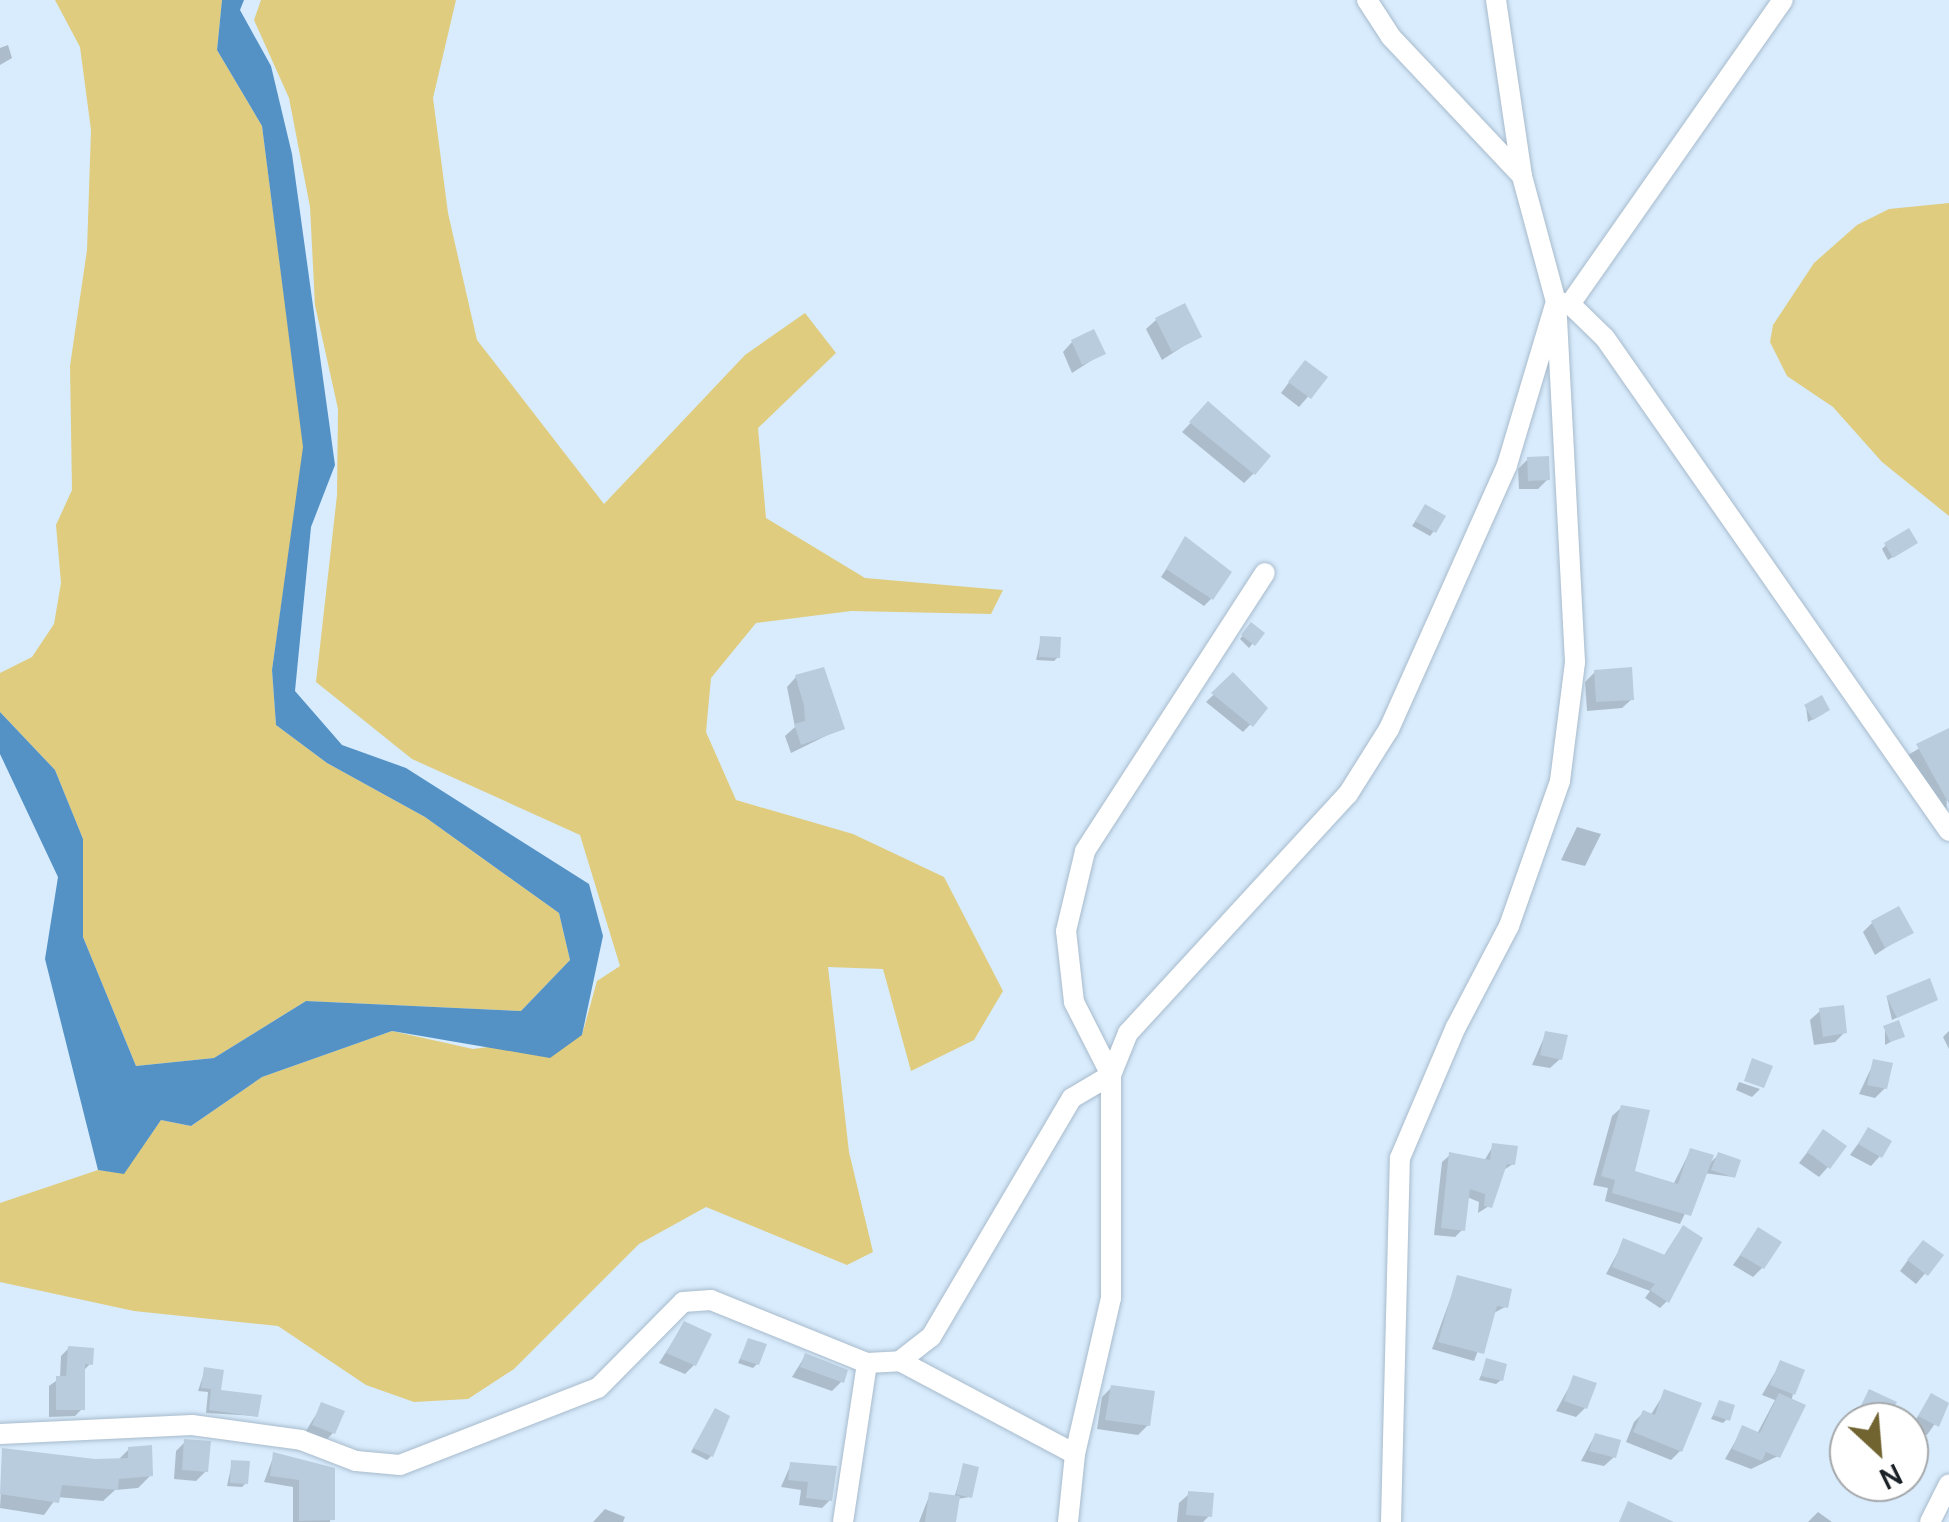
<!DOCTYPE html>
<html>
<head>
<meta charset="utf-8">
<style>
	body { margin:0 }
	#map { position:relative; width:1949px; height:1522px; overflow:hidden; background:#d8ecfd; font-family:Manrope,sans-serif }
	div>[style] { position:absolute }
	.green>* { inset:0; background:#e0cc7e }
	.water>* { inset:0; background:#5492c6 }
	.shadow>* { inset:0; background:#0003 }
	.building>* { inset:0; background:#b9ccdd }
	.roads { filter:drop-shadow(0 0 2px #a8bbcc) drop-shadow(0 0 2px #a8bbcc) }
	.minor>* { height:20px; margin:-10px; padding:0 10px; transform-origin:10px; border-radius:10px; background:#fff }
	span { translate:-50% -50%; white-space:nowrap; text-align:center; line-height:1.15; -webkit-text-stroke:8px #fff; paint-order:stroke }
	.north { position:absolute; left:1829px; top:1402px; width:100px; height:100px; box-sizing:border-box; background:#fff; border:2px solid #a4a7a9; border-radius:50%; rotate:154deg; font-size:28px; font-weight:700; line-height:40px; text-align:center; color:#1b2228 }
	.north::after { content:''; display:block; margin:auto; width:35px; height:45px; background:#716431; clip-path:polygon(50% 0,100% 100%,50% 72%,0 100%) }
</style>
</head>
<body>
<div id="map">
	<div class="green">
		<i style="clip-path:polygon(55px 0,222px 0,217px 50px,262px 126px,304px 448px,272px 670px,276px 725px,327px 763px,425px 817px,559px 913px,570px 960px,521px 1011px,306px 1001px,214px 1058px,136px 1066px,83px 937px,83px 839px,55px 770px,0 712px,0 673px,32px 657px,54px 624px,61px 583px,56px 525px,72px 490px,70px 366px,87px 250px,91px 130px,80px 47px)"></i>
		<i style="clip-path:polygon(261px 0,456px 0,433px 98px,448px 213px,477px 340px,604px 504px,745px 355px,805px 313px,836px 353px,758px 428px,766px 518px,865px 578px,1003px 590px,991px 614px,851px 611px,756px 623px,711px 678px,706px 732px,736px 800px,853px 834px,944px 877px,1003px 991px,974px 1040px,911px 1071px,883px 969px,828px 967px,849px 1152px,873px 1252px,847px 1265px,706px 1207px,639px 1244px,514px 1369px,468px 1399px,414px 1402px,366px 1385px,278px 1326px,134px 1311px,0 1282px,0 1203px,98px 1170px,124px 1173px,161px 1120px,191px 1126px,262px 1077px,392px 1031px,473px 1049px,582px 1035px,597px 981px,620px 966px,580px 835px,412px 759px,316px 682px,337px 495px,338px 409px,315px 305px,310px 207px,289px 98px,254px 20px)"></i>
		<i style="clip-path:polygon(1949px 203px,1949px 516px,1882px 462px,1833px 407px,1787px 376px,1770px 342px,1773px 325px,1814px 263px,1857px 225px,1889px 209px)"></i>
	</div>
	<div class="water">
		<i style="clip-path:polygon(222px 0,244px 0,240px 10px,271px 66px,292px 154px,335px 465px,311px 527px,295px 691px,342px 745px,406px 768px,589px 884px,603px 936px,582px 1035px,550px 1058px,392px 1031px,262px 1077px,191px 1126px,161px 1120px,124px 1174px,98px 1170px,45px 959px,58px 877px,0 754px,0 712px,55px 770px,83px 839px,83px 937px,136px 1066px,214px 1058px,306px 1001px,521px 1011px,570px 960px,559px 913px,425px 817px,327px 763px,276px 725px,272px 670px,303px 447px,262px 126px,217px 50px)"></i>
	</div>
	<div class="shadow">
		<i style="clip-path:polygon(8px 45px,12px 58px,0 65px,0 48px)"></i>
		<i style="clip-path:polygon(1156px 320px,1199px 336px,1162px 360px,1146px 329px)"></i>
		<i style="clip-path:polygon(1072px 342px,1103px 353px,1072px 373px,1063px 352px)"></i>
		<i style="clip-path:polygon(1296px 373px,1324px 378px,1299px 407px,1281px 393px)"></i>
		<i style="clip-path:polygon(1208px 405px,1254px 473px,1244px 483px,1182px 432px)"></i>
		<i style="clip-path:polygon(1528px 459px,1548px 479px,1538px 489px,1519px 489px,1518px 469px)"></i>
		<i style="clip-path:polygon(1425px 507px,1434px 531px,1430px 536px,1412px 526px)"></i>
		<i style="clip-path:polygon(1186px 539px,1211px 599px,1204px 606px,1161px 577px)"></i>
		<i style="clip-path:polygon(1915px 543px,1888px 560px,1882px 549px,1886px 545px)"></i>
		<i style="clip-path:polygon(1252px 625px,1261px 633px,1249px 648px,1240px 639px)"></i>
		<i style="clip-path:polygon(1041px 639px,1058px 657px,1054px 661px,1036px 660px)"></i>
		<i style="clip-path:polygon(1595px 672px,1632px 699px,1622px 708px,1587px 711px,1585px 682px)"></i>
		<i style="clip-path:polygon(1233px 676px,1265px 709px,1243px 732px,1206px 702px)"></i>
		<i style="clip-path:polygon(796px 677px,842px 728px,791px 753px,785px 736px,795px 727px,787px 687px)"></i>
		<i style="clip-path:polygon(1806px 707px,1823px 714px,1808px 722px)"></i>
		<i style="clip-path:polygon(1945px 733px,1949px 741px,1946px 822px,1908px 755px)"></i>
		<i style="clip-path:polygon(1577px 827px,1601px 834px,1585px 866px,1561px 860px)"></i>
		<i style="clip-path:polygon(1872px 923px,1908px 933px,1875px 955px,1863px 932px)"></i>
		<i style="clip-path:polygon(1887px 998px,1936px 999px,1892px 1020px)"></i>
		<i style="clip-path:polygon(1820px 1011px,1845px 1032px,1835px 1042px,1814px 1045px,1810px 1020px)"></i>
		<i style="clip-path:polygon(1885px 1028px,1902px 1036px,1885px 1045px)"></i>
		<i style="clip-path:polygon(1949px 1031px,1949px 1049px,1943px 1037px)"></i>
		<i style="clip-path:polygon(1546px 1033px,1560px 1059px,1550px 1068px,1532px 1065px)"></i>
		<i style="clip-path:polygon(1874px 1062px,1885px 1088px,1875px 1098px,1859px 1094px)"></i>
		<i style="clip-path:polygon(1739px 1082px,1760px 1089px,1752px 1097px,1736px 1090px)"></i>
		<i style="clip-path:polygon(1622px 1107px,1632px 1172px,1673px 1185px,1690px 1151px,1707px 1166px,1718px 1155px,1733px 1177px,1704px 1173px,1680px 1224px,1605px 1201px,1608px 1188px,1593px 1185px,1612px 1116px)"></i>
		<i style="clip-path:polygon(1868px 1130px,1880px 1156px,1871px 1166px,1850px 1155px)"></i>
		<i style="clip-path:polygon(1823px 1132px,1828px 1167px,1819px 1177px,1799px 1163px)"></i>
		<i style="clip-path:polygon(1493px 1146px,1513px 1164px,1502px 1171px,1489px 1206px,1478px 1213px,1479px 1202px,1467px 1197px,1463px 1229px,1455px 1237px,1434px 1235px,1442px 1162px,1450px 1155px,1484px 1161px)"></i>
		<i style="clip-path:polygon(1758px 1230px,1762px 1268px,1753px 1277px,1733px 1265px)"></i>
		<i style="clip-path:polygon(1677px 1235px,1667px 1301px,1660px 1308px,1645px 1298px,1650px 1291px,1606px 1274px,1624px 1241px,1663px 1257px)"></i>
		<i style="clip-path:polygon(1914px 1252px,1940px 1256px,1916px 1284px,1900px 1271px)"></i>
		<i style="clip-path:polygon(1458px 1278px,1505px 1307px,1492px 1314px,1474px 1361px,1432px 1349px)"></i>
		<i style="clip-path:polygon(684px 1324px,694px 1365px,685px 1374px,659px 1363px)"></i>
		<i style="clip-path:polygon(748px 1341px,757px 1364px,753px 1368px,738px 1363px)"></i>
		<i style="clip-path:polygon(69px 1348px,90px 1364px,83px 1371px,83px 1408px,75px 1416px,49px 1417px,49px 1386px,60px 1378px,61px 1356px)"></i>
		<i style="clip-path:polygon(805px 1356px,842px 1381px,832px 1391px,792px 1377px)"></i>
		<i style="clip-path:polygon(1487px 1361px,1501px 1380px,1496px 1384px,1479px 1380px)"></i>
		<i style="clip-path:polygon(1781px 1362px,1793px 1394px,1778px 1456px,1751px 1469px,1725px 1459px,1743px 1428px,1757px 1434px,1775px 1400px,1762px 1395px)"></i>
		<i style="clip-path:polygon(205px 1370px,218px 1392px,256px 1416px,206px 1413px,208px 1392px,198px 1391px)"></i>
		<i style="clip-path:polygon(1574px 1378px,1585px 1408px,1576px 1417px,1556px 1411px)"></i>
		<i style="clip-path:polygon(1112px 1387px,1148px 1425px,1138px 1435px,1097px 1429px,1102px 1397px)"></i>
		<i style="clip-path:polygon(1665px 1392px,1680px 1451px,1671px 1460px,1626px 1442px,1634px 1422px,1643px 1413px,1650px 1416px)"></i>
		<i style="clip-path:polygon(1870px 1392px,1893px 1403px,1884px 1422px,1851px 1422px)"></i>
		<i style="clip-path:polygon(1932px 1396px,1948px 1405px,1927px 1435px,1911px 1426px)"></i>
		<i style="clip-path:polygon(1720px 1402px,1727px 1419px,1723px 1423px,1711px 1419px)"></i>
		<i style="clip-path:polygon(322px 1405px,333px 1433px,324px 1442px,304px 1434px)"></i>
		<i style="clip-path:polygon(715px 1411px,711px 1456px,707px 1460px,691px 1452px)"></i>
		<i style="clip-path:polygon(1595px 1435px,1614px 1457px,1604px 1466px,1581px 1461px)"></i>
		<i style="clip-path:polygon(185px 1442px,206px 1471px,196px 1481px,174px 1479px,176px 1451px)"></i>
		<i style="clip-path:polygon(129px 1449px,151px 1475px,138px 1488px,115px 1490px,103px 1501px,57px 1497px,44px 1515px,0 1508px,3px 1450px,95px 1461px,118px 1460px)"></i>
		<i style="clip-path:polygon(274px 1455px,333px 1470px,330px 1522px,293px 1522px,293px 1487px,264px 1482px)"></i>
		<i style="clip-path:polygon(232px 1463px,246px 1483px,242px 1487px,227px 1486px)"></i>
		<i style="clip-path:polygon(791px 1464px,830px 1500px,822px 1508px,799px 1505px,801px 1490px,781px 1487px)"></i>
		<i style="clip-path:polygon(964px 1466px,970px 1497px,957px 1499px,954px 1522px,919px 1522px,930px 1494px,954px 1498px)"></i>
		<i style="clip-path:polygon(1189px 1494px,1209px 1516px,1203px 1522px,1177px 1522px,1179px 1503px)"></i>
		<i style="clip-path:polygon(605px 1509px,625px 1517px,623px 1522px,593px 1522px)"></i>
		<i style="clip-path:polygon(1818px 1512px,1832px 1522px,1808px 1522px)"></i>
	</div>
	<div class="building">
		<i style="clip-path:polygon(1185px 303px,1202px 337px,1172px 352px,1155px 318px)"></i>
		<i style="clip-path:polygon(1094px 329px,1106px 354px,1082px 365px,1071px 340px)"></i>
		<i style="clip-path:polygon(1305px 360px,1328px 377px,1311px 399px,1288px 382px)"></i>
		<i style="clip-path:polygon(1208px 401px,1271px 456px,1255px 475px,1189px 422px)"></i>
		<i style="clip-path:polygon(1549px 456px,1550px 480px,1528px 481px,1527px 457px)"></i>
		<i style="clip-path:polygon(1425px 504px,1446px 516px,1436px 533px,1415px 521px)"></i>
		<i style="clip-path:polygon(1909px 528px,1918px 543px,1893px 558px,1884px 543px)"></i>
		<i style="clip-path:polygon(1185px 536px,1232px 572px,1213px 600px,1166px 569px)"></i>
		<i style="clip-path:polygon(1251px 622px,1265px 633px,1255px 646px,1241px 635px)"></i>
		<i style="clip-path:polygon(1040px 636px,1061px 637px,1060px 658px,1039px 657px)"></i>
		<i style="clip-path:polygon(824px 667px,845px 729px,801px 745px,794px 724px,805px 721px,804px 706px,795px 675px)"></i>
		<i style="clip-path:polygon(1632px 667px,1634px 700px,1596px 702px,1594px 670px)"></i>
		<i style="clip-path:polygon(1233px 672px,1268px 708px,1253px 727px,1211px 693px)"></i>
		<i style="clip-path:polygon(1822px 695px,1830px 710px,1813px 720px,1804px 705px)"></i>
		<i style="clip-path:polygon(1949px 728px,1949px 804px,1916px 744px)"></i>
		<i style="clip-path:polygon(1899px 906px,1914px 933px,1885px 948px,1871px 921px)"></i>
		<i style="clip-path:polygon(1930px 978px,1938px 1000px,1897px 1018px,1886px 996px)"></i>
		<i style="clip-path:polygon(1844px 1005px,1847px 1033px,1823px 1037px,1819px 1008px)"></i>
		<i style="clip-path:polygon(1899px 1020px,1905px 1037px,1890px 1042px,1883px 1026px)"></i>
		<i style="clip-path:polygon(1545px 1031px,1568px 1035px,1562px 1060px,1540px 1055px)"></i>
		<i style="clip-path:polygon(1752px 1058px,1773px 1066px,1764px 1088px,1744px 1081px)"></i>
		<i style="clip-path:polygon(1873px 1059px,1893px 1063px,1887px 1089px,1867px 1085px)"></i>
		<i style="clip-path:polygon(1621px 1105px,1650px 1110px,1635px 1171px,1678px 1184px,1690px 1148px,1714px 1155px,1691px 1216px,1612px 1193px,1615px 1180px,1601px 1176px)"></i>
		<i style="clip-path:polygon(1868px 1127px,1892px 1141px,1882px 1158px,1858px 1144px)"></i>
		<i style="clip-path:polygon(1823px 1129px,1847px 1146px,1830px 1169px,1807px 1152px)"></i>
		<i style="clip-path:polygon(1492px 1143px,1518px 1146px,1515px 1165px,1507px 1164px,1492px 1208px,1484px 1206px,1485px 1194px,1470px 1189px,1465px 1231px,1441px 1228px,1449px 1152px,1490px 1160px)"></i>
		<i style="clip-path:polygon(1718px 1152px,1741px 1160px,1735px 1178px,1711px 1170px)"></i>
		<i style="clip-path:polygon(1683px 1225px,1703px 1238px,1669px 1303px,1650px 1290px,1655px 1284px,1612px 1267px,1623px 1238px,1665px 1255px)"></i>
		<i style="clip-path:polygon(1758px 1227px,1782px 1242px,1764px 1269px,1740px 1255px)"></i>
		<i style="clip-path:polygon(1923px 1240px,1944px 1255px,1928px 1276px,1907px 1260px)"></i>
		<i style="clip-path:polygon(1457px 1275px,1512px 1289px,1508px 1308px,1497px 1306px,1484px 1354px,1438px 1342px)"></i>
		<i style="clip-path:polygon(684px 1321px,712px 1334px,696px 1366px,666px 1353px)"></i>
		<i style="clip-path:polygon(748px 1338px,767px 1344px,759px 1365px,740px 1359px)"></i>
		<i style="clip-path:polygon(68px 1346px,94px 1348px,93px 1365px,85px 1364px,85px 1410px,56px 1410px,56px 1376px,66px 1376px)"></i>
		<i style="clip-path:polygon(805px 1353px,848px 1370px,844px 1383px,800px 1367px)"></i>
		<i style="clip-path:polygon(1486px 1358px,1507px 1364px,1503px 1381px,1481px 1376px)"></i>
		<i style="clip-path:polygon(1780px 1360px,1805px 1370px,1795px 1395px,1770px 1385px)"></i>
		<i style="clip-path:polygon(204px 1367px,224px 1370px,221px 1390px,262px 1395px,258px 1417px,209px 1410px,211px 1389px,201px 1388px)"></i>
		<i style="clip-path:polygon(1573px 1375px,1597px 1383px,1587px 1409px,1564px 1401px)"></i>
		<i style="clip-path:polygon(1111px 1385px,1155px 1391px,1150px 1426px,1105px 1420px)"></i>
		<i style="clip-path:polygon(1664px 1389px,1702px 1403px,1682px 1452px,1633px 1432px,1643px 1410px,1655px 1415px)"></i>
		<i style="clip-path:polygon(1869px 1389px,1897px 1402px,1887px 1422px,1857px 1414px)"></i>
		<i style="clip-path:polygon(1779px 1393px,1806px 1405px,1780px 1458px,1766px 1452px,1762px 1461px,1732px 1449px,1742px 1425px,1760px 1433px)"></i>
		<i style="clip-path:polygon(1931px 1393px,1949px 1403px,1939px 1427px,1918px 1416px)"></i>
		<i style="clip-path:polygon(1719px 1400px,1735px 1405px,1730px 1421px,1713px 1415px)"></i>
		<i style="clip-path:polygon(321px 1402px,345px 1411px,335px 1434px,312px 1425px)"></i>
		<i style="clip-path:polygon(715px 1408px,730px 1416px,713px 1457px,693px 1448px)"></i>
		<i style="clip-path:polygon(1595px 1433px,1621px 1440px,1616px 1458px,1589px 1451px)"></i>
		<i style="clip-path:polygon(184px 1439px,211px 1441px,208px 1472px,182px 1470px)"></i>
		<i style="clip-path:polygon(152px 1445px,153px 1476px,119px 1479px,118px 1490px,62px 1485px,59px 1503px,0 1494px,2px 1448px,95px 1459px,128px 1458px,128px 1447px)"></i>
		<i style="clip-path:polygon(273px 1452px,335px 1468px,335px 1520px,299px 1521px,299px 1480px,270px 1476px)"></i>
		<i style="clip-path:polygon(231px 1460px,250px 1461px,248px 1484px,230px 1483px)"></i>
		<i style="clip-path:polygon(790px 1462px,837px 1466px,832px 1501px,806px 1498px,808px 1482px,788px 1480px)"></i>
		<i style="clip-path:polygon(963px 1463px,979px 1467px,972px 1498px,956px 1494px)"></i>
		<i style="clip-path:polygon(1188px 1491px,1214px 1493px,1212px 1517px,1186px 1515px)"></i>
		<i style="clip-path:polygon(929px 1492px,960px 1496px,956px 1522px,925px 1522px)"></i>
		<i style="clip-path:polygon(1628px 1501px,1674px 1522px,1619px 1522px)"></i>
	</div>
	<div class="roads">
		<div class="minor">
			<i style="left:1367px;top:0;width:44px;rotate:57deg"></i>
			<i style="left:1391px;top:37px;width:191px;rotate:46.7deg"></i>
			<i style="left:1570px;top:304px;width:371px;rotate:-55deg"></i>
			<i style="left:900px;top:1361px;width:198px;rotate:28deg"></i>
			<i style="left:0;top:1434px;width:192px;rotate:-2.7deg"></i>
			<i style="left:192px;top:1425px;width:110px;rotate:7.8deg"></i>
			<i style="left:301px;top:1440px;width:59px;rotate:20.9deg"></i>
			<i style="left:356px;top:1461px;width:44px;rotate:5.2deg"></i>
			<i style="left:400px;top:1465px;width:212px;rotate:-21.3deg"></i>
			<i style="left:598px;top:1388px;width:121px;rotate:-45.3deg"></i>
			<i style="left:683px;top:1302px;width:28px;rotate:-4deg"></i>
			<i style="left:711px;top:1300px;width:168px;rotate:22deg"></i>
			<i style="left:867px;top:1363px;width:33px;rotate:-3deg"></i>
			<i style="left:900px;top:1361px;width:39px;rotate:-38deg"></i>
			<i style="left:931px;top:1337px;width:277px;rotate:-59.5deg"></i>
			<i style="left:1072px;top:1098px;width:45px;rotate:-30.5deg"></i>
			<i style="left:1111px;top:1075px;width:82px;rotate:-116.9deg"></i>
			<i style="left:1074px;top:1002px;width:71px;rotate:-96.4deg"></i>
			<i style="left:1066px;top:931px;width:82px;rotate:-76.6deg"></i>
			<i style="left:1085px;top:851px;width:331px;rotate:-57.1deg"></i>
			<i style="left:843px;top:1522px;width:161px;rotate:-81.4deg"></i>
			<i style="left:1068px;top:1522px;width:68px;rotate:-84.1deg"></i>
			<i style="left:1075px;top:1454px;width:160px;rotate:-77deg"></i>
			<i style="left:1111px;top:1298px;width:223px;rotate:-90deg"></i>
			<i style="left:1111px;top:1075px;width:45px;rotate:-68deg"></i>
			<i style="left:1128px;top:1033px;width:325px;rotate:-47.4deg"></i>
			<i style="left:1348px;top:794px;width:77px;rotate:-57.8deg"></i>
			<i style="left:1389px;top:729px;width:289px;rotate:-65.9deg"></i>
			<i style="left:1507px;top:465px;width:170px;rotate:-73.3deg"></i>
			<i style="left:1556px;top:302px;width:131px;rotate:-105.1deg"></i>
			<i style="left:1522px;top:176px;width:178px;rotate:-98.4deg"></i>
			<i style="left:1391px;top:1522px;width:364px;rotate:-88.6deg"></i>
			<i style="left:1400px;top:1158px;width:142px;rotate:-66.9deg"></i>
			<i style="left:1456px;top:1027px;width:114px;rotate:-62.3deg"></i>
			<i style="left:1509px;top:926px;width:154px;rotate:-70.6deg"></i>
			<i style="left:1560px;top:781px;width:120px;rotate:-82.8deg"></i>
			<i style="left:1575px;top:662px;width:361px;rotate:-93deg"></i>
			<i style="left:1556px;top:302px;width:14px;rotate:8deg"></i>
			<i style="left:1570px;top:304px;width:49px;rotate:44.2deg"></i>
			<i style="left:1605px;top:338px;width:601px;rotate:55.09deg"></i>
			<i style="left:1930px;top:1522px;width:42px;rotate:-63.4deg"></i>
		</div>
	</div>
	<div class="north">N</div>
</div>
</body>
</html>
